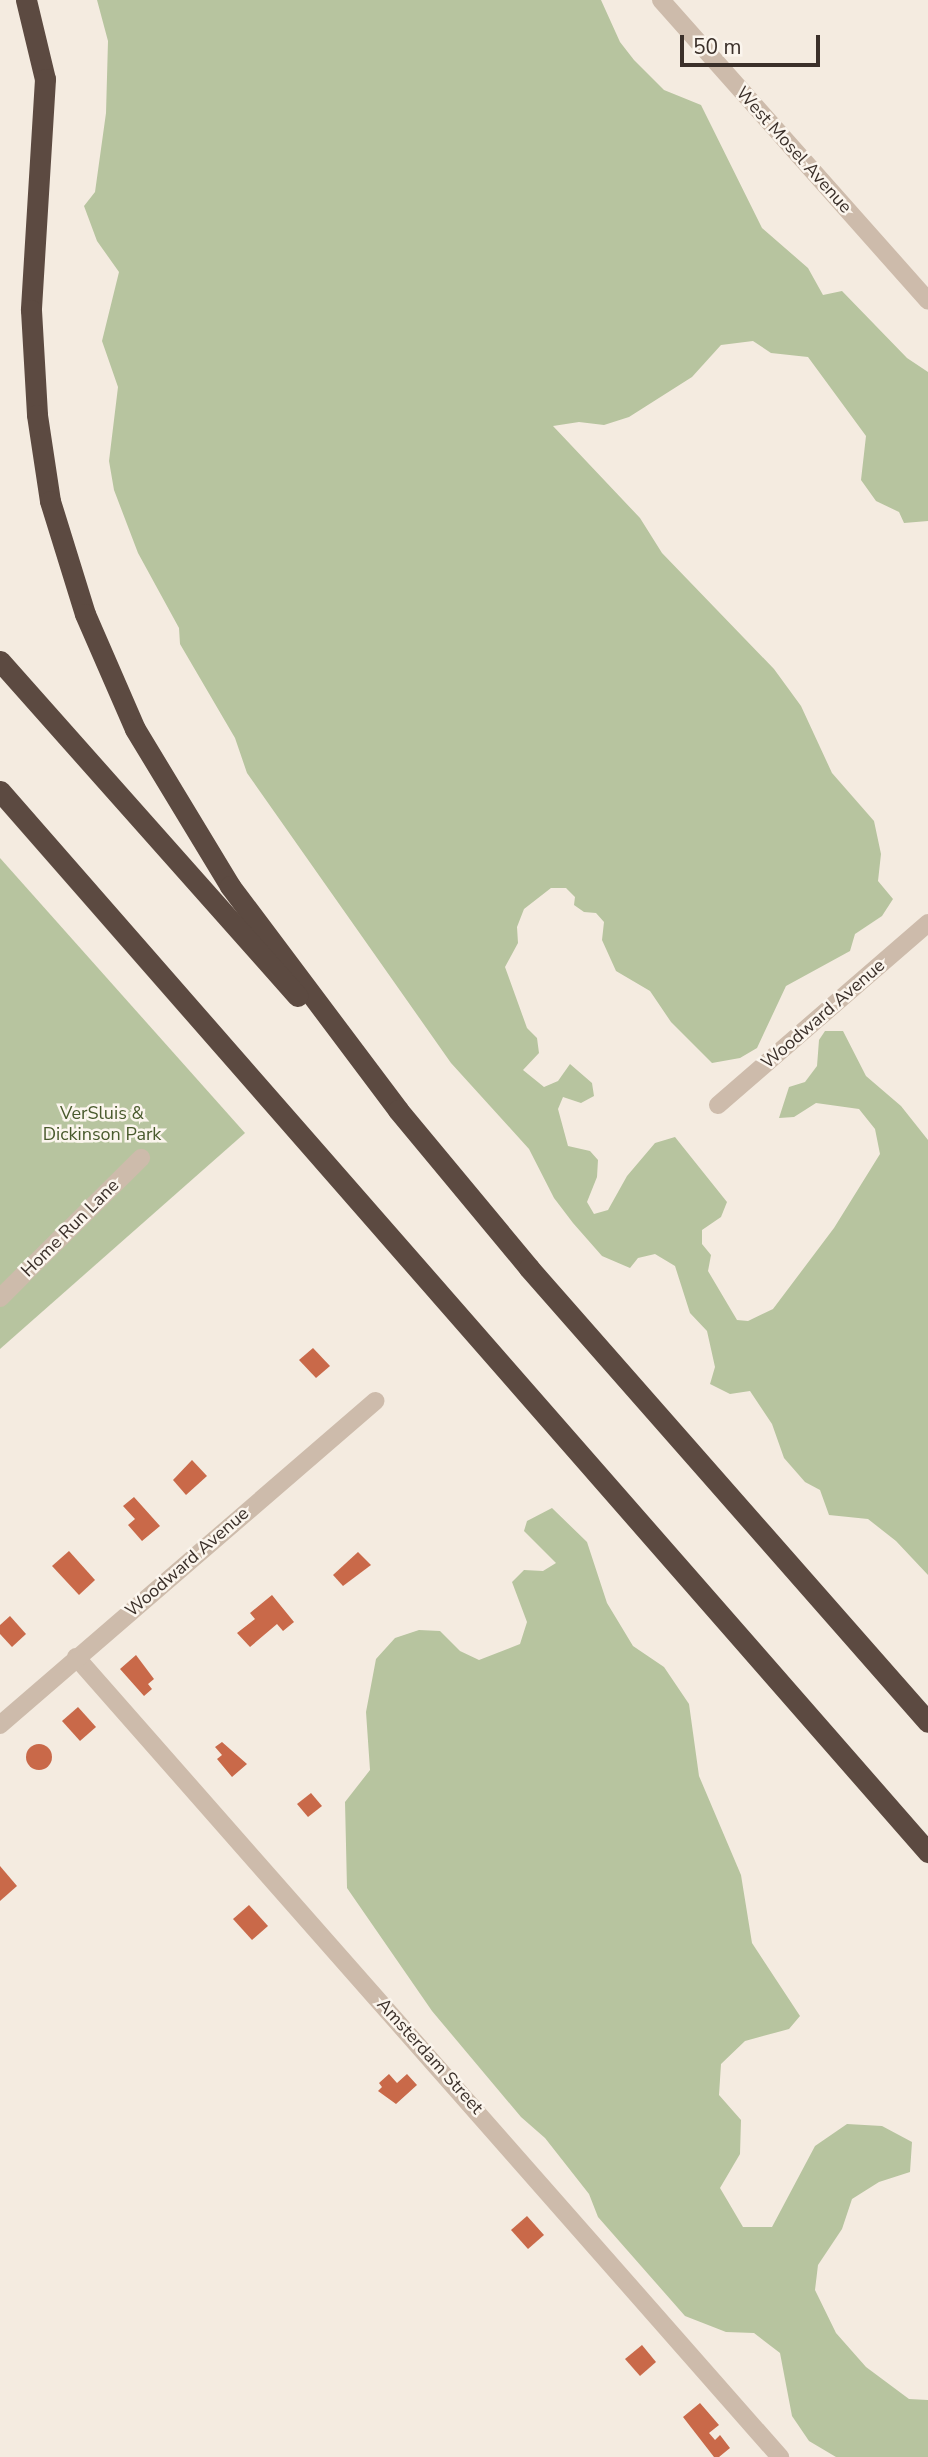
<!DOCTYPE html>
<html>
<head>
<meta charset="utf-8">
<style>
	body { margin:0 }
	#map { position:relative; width:928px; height:2457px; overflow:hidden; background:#f4ebe0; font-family:"Nunito Sans",sans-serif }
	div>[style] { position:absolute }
	.green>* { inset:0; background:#b7c49f }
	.building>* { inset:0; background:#c96949 }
	.round { border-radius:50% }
	.minor>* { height:18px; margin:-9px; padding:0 9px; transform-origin:9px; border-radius:9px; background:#cdbbab }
	.highway>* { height:21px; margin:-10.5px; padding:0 10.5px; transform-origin:10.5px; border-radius:10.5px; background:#5c4a41 }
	span { translate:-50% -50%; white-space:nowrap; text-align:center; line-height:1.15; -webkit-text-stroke:5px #fbf5ed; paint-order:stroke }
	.street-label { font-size:18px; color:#3b302a }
	.park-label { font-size:18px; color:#495a2d }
	.scale { position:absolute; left:680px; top:35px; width:140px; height:32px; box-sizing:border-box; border:4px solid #3b302a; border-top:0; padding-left:9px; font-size:21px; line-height:24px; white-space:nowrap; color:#3b302a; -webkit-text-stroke:5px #fbf5ed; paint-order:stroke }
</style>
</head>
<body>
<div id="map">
	<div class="green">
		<i style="clip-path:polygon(97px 0,601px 0,620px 42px,634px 60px,664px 90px,701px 105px,762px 228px,808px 268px,823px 295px,842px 291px,907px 358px,928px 372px,928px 521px,904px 523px,899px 512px,876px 501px,861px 480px,866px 436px,808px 357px,771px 353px,753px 341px,721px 345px,692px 377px,629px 417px,604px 425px,579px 422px,553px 426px,640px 518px,662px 553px,774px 669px,801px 706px,832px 773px,874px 821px,881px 854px,878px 881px,893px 899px,882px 916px,855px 934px,850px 951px,786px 986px,757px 1048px,740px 1058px,712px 1063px,671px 1022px,650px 991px,616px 971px,602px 940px,604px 922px,596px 913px,584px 912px,574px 905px,575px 897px,566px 888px,551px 888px,524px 909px,517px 927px,518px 943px,505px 967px,527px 1028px,537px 1038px,539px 1053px,523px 1070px,544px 1087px,558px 1081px,570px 1064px,592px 1083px,594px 1096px,581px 1103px,563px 1097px,558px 1109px,568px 1146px,590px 1151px,598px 1160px,597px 1177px,587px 1202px,594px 1214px,608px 1210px,627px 1176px,655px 1143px,675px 1137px,727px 1202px,721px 1217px,702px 1230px,702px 1244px,711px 1255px,708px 1271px,737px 1320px,748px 1321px,773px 1309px,834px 1228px,880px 1154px,875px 1129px,859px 1109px,816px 1103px,794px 1117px,779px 1118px,789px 1087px,805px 1082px,817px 1066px,819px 1040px,825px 1031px,843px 1031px,866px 1076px,901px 1106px,928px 1140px,928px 1575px,896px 1541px,868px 1519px,829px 1515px,820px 1490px,805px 1482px,784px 1458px,772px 1424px,750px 1391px,730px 1394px,710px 1384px,715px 1367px,707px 1331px,690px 1313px,675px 1266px,655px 1254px,638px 1258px,630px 1268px,602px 1256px,573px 1223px,554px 1198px,529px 1149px,451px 1063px,247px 773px,235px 738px,180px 644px,179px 628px,138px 553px,114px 490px,109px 461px,118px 387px,102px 341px,119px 272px,97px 241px,84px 206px,95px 192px,106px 113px,108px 41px)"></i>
		<i style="clip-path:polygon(0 858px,245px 1133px,0 1349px)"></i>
		<i style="clip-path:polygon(552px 1508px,587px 1542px,607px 1603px,633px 1646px,664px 1667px,689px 1704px,699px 1776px,741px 1875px,752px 1943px,800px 2016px,789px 2029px,745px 2041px,721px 2064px,719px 2095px,741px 2120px,740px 2154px,720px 2188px,743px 2227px,772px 2227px,815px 2146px,847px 2124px,882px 2126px,912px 2142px,910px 2172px,879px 2182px,852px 2199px,842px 2229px,818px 2265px,815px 2290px,836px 2333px,866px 2367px,909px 2399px,928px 2400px,928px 2457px,836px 2457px,809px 2441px,792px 2416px,780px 2353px,754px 2333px,726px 2332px,685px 2316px,598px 2217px,589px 2194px,545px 2138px,521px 2117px,432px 2011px,347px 1888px,345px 1802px,370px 1770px,366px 1712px,376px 1659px,395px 1638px,419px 1630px,440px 1631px,460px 1651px,479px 1660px,520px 1644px,527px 1622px,512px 1582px,524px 1570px,543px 1571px,556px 1563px,524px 1531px,527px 1521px)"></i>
	</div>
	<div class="building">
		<i style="clip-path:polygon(313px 1348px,330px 1366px,316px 1378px,299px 1360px)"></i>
		<i style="clip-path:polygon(192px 1460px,207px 1476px,186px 1495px,173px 1480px)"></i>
		<i style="clip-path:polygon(134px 1497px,160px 1526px,142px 1541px,128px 1525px,135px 1519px,123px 1506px)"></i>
		<i style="clip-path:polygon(69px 1551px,95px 1580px,79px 1595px,52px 1566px)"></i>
		<i style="clip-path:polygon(358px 1552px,371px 1565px,343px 1586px,333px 1575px)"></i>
		<i style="clip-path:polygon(272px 1595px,294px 1622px,283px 1631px,277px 1624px,250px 1647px,237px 1633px,255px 1619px,250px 1613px)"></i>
		<i style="clip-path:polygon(10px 1616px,26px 1634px,12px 1647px,0 1634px,0 1625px)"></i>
		<i style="clip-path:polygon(136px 1655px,154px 1679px,148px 1684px,152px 1689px,144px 1696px,120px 1669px)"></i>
		<i style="clip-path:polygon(78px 1707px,96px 1727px,80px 1741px,62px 1721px)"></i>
		<i style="clip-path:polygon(222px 1742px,247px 1764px,232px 1777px,217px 1759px,222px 1755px,215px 1747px)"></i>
		<i class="round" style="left:26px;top:1744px;width:26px;height:26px"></i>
		<i style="clip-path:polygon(311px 1793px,322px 1806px,308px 1817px,297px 1804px)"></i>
		<i style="clip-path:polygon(0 1866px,17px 1886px,0 1901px)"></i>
		<i style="clip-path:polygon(249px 1905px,268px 1926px,252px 1940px,233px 1919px)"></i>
		<i style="clip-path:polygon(389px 2074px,397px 2083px,407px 2074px,417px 2085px,396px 2104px,378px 2091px,382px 2087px,379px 2083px)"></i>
		<i style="clip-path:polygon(527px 2216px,544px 2235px,528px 2249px,511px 2230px)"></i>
		<i style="clip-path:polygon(642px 2345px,656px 2362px,640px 2376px,625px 2359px)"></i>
		<i style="clip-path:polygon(700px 2403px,719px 2425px,709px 2433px,715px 2440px,720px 2435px,730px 2448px,719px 2457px,714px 2457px,683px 2417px)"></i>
	</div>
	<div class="minor">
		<i style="left:661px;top:0;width:402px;rotate:48.4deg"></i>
		<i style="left:718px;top:1105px;width:278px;rotate:-40.9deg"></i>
		<i style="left:0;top:1298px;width:199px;rotate:-44.8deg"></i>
		<i style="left:76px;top:1657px;width:1066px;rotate:48.65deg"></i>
		<i style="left:0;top:1725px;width:496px;rotate:-40.8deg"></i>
	</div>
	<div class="highway">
		<i style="left:26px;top:0;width:81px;rotate:76.5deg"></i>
		<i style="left:45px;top:79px;width:231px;rotate:93.5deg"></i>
		<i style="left:31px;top:310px;width:105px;rotate:86.7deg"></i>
		<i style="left:37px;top:415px;width:87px;rotate:81.4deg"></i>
		<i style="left:50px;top:501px;width:118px;rotate:72.8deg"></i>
		<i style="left:85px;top:614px;width:125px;rotate:66.5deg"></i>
		<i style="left:135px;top:729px;width:184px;rotate:58.8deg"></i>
		<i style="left:230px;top:886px;width:280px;rotate:53.1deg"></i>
		<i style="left:398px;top:1110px;width:205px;rotate:50.3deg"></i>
		<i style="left:529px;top:1268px;width:604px;rotate:48.69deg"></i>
		<i style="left:0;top:661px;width:448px;rotate:48.4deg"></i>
		<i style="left:0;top:791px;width:1410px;rotate:48.83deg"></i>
	</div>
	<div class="street-label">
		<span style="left:794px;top:150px;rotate:48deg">West Mosel Avenue</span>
		<span style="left:823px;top:1014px;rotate:-41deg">Woodward Avenue</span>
		<span style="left:70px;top:1228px;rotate:-45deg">Home Run Lane</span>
		<span style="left:187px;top:1562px;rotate:-41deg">Woodward Avenue</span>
		<span style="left:430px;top:2056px;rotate:48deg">Amsterdam Street</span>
	</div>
	<div class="park-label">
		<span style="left:102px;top:1124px">VerSluis &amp;<br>Dickinson Park</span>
	</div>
	<div class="scale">50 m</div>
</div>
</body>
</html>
